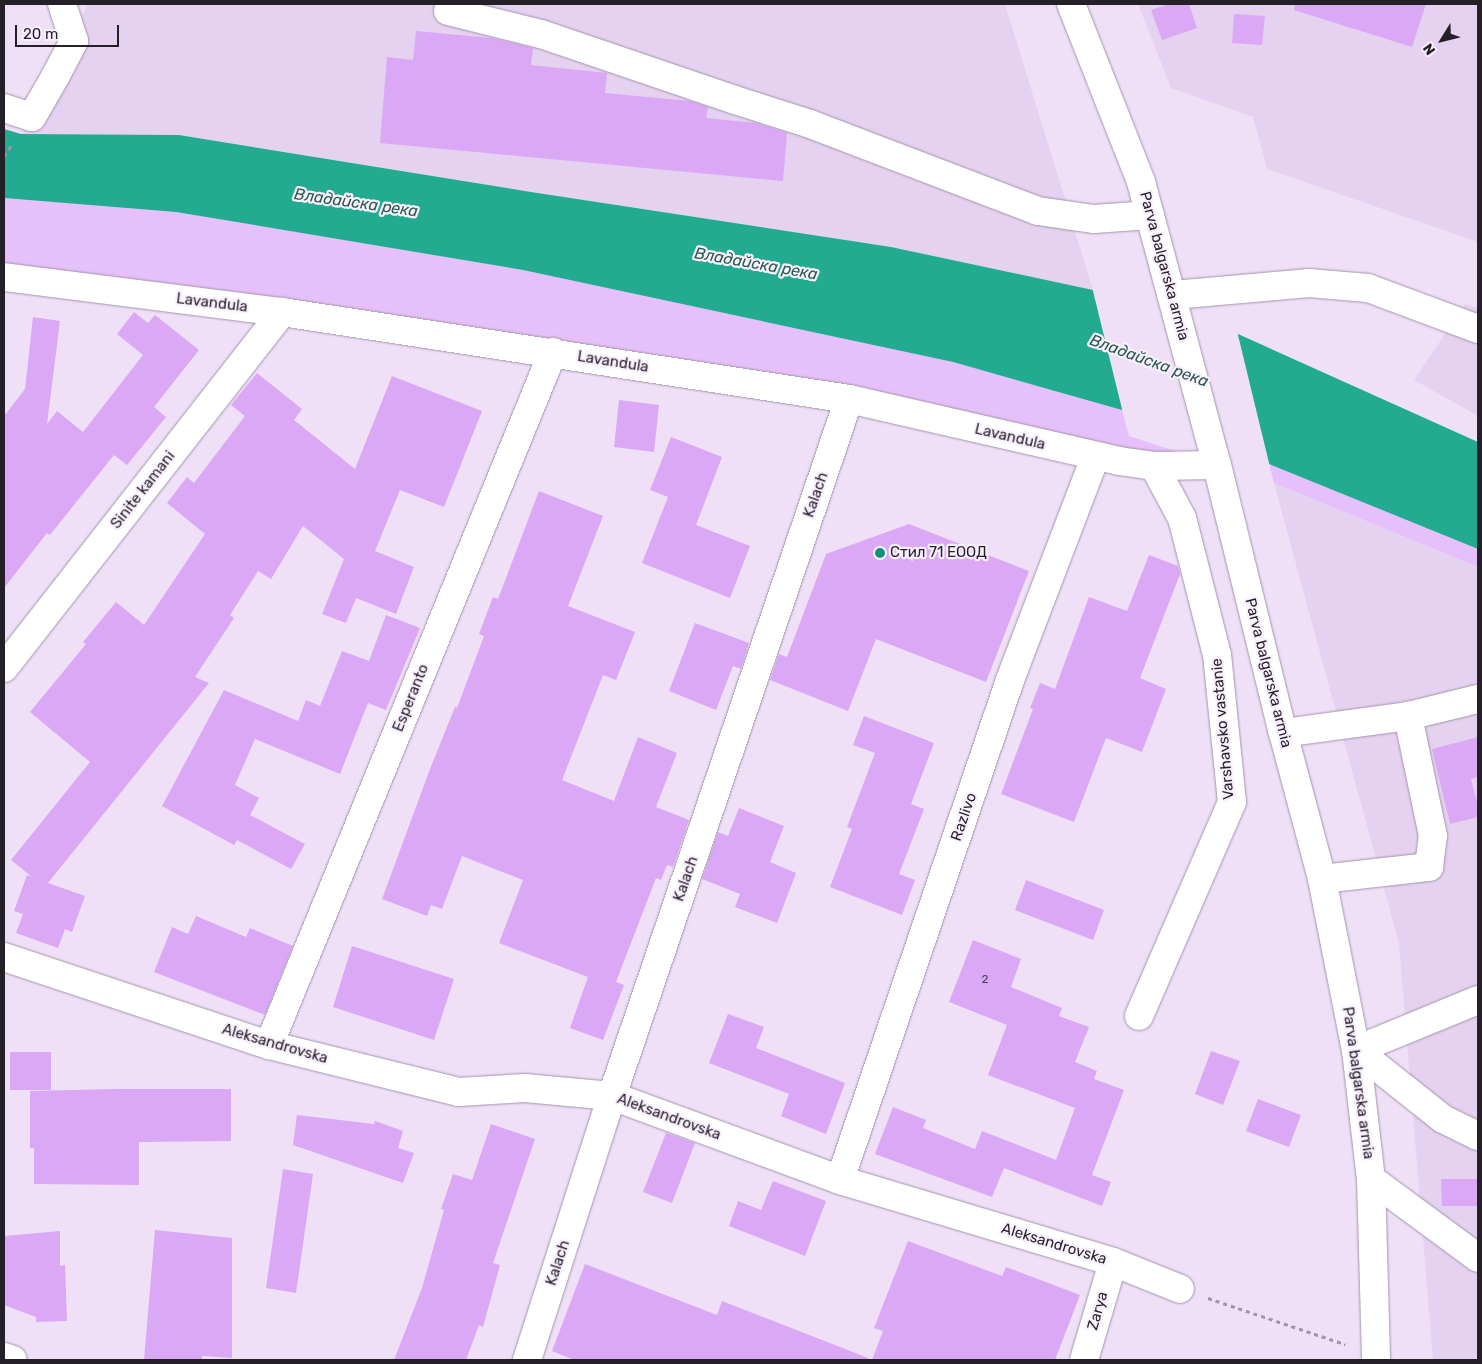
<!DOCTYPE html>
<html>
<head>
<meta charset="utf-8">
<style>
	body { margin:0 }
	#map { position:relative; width:1482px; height:1364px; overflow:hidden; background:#efe0f8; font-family:Rubik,sans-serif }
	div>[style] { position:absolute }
	.built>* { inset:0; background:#e5d2f0 }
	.green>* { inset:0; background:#e6c0fb }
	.water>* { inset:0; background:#22ab90 }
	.pier>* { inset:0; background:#efe0f8 }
	.building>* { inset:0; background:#daa8f5 }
	.path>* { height:3px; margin-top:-1.5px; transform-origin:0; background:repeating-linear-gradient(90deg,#a195a7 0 4px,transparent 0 8px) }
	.roads { filter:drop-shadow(0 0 1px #a294aa) drop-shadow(0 0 1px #a294aa) }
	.minor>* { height:28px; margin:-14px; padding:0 14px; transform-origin:14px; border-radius:14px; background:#fff }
	.dots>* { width:14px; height:14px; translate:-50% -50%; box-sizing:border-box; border:2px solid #f9f0fe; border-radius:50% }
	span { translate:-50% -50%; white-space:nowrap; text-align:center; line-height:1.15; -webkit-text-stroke:4.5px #f9f0fe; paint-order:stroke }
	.number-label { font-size:12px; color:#52415b }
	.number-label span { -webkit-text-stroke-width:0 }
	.street-label { font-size:15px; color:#251f28 }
	.poi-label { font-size:15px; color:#251f28 }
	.left { translate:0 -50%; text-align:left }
	.water-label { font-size:16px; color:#275a4e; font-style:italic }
	.frame { position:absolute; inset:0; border:5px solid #251f28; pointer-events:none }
	.north { position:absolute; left:1417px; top:15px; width:50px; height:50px; -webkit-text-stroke:4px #f9f0fe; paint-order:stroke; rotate:234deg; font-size:14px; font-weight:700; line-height:20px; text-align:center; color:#251f28 }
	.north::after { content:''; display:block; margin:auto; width:18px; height:22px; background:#251f28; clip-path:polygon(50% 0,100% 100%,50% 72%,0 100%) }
	.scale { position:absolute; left:15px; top:25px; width:104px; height:22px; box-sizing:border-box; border:2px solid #251f28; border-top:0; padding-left:6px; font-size:15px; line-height:18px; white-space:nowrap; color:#251f28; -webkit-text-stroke:4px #f9f0fe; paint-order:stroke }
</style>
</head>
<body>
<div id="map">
	<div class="built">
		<i style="clip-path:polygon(87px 4px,1005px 4px,1093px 290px,891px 247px,531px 192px,179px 135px,21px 134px,74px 41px)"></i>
		<i style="clip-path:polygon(1138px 4px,1478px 4px,1478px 242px,1267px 169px,1253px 117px,1171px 88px)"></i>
		<i style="clip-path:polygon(1465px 304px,1478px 308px,1478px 416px,1414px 380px)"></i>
		<i style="clip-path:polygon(1274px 483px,1478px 567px,1478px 1360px,1433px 1360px,1399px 944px)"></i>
	</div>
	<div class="green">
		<i style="clip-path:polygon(4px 198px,176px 212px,523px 270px,953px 362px,1122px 410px,1129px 436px,1217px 465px,849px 399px,4px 277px)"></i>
		<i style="clip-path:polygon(1269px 464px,1478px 549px,1478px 567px,1274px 483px)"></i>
	</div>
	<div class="water">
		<i style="clip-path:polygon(4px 129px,21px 134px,179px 135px,531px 192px,891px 247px,1093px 290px,1238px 334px,1478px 442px,1478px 549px,1269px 464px,1122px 410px,953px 362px,523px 270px,176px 212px,4px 198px)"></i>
	</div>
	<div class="pier">
		<i style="clip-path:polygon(1092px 287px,1237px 331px,1270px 467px,1123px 413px)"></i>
	</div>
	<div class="building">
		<i style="clip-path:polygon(1169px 4px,1189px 4px,1197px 28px,1162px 40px,1151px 10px)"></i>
		<i style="clip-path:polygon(1295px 4px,1426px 4px,1412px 47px,1294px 10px)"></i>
		<i style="clip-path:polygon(1234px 14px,1265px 16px,1262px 45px,1232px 43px)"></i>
		<i style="clip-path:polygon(416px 31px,492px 38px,533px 48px,531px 65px,607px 73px,605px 93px,690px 101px,708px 107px,706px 118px,756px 123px,787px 133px,783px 181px,380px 143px,387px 57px,413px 60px)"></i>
		<i style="clip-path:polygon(134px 312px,148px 323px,155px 315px,199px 350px,154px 407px,166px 417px,127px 465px,114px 455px,50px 535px,47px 533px,4px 588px,4px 416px,25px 389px,33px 317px,60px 321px,47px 424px,57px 411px,83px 432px,143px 355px,117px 334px)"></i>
		<i style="clip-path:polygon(257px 373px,302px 409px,294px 420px,355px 469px,392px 376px,482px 411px,444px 507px,400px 490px,375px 551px,414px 567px,396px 614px,356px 598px,346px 623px,322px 614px,344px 559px,303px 526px,271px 579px,258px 571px,230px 615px,234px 618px,195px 677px,209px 683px,48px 883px,85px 896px,72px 932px,65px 929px,58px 948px,16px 933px,23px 914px,14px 911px,27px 875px,32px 877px,11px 860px,90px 762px,30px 712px,86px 644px,83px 642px,116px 602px,144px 625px,205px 534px,167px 503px,187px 477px,194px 483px,245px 416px,231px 405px)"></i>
		<i style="clip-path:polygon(619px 400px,659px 405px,654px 452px,614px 447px)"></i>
		<i style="clip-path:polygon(671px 437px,722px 457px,696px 525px,750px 546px,730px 598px,642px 563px,668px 497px,650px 490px)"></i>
		<i style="clip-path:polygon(539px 491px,603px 516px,568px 606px,635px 632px,616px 680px,603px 675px,562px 780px,614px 801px,638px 737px,677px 753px,656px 807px,689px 820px,673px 867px,667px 865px,661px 880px,656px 878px,616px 982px,624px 985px,603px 1040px,570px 1028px,588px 977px,499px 943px,523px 880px,462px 856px,442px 909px,431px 905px,427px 916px,382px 899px,430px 769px,455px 707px,457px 708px,484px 636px,479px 634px,493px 597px,498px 599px)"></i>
		<i style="clip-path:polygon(909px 524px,1029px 571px,986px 682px,876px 639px,848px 711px,770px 680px,779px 654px,787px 657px,826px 554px)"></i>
		<i style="clip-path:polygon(1149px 555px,1178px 566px,1180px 574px,1140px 678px,1166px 689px,1142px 752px,1106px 738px,1074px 822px,1001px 794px,1033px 709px,1030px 708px,1040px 683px,1055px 689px,1089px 597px,1127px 611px)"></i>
		<i style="clip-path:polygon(386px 615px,420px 628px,386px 710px,368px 703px,340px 774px,255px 739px,235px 785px,259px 798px,250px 815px,305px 844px,291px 869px,237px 840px,234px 845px,162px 806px,224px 690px,298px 721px,306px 700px,320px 706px,342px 651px,369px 661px)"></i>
		<i style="clip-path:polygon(695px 623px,749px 643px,741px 669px,733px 666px,716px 710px,669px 691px)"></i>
		<i style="clip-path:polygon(864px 716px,934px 743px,911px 804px,924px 809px,899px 874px,915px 880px,902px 915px,830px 887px,852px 829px,847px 827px,875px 753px,853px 745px)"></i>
		<i style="clip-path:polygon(1478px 737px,1478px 777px,1471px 779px,1478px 806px,1478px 817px,1450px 824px,1432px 749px)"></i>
		<i style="clip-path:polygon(739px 808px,784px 826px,770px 862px,796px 873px,777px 923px,735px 907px,740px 894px,702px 879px,718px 832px,728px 836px)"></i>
		<i style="clip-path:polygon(1026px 880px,1104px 910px,1093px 940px,1015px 910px)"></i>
		<i style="clip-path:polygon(196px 916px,246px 937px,250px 928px,293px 946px,265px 1015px,154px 972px,172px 927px,188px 934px)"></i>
		<i style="clip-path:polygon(973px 940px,1021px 959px,1011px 987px,1062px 1008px,1059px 1016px,1089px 1027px,1075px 1062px,1097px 1071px,1094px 1079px,1124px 1090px,1092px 1175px,1111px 1182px,1102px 1206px,1004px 1168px,992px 1197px,875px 1154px,893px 1107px,926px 1120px,923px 1128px,975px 1149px,982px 1131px,1056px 1160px,1075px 1108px,988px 1075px,1007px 1025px,949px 1002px)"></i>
		<i style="clip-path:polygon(352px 946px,454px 979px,434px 1040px,333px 1007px)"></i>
		<i style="clip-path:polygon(728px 1014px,764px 1027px,756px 1048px,845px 1083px,826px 1134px,781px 1116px,789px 1094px,709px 1063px)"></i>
		<i style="clip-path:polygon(1211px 1051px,1240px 1061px,1223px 1105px,1195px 1094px)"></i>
		<i style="clip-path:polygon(10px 1052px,51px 1052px,51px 1090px,10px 1090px)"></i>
		<i style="clip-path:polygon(116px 1089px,231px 1089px,231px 1141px,139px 1142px,139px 1185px,34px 1184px,34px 1148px,30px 1148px,30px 1091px)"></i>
		<i style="clip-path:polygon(1258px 1099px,1301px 1115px,1289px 1147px,1246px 1131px)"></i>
		<i style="clip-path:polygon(297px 1115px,374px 1124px,375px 1121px,403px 1131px,398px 1148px,414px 1153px,403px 1183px,293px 1145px)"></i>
		<i style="clip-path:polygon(491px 1124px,535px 1139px,493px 1263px,500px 1265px,483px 1327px,479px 1325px,466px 1360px,394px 1360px,422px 1288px,444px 1210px,441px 1209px,453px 1174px,472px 1180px)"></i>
		<i style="clip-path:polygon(666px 1133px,695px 1143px,672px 1203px,643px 1192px)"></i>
		<i style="clip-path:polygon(283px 1169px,313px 1174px,296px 1293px,266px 1288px)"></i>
		<i style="clip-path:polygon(1441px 1179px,1478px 1179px,1478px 1206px,1442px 1206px)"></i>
		<i style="clip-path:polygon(773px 1181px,826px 1201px,805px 1256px,729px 1226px,738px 1201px,761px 1210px)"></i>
		<i style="clip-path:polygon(155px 1230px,232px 1238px,232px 1358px,202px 1356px,202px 1360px,144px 1360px)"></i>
		<i style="clip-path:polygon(60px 1231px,60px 1266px,65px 1265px,67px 1321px,36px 1322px,36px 1317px,4px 1305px,4px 1236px)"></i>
		<i style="clip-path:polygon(908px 1241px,1002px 1276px,1006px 1267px,1080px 1295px,1055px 1360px,872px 1360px,883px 1331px,874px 1328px)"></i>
		<i style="clip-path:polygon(585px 1264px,717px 1315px,722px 1301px,868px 1358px,868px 1360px,574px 1360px,552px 1351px)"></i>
	</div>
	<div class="path">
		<i style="left:4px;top:156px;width:14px;rotate:-56deg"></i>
		<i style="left:1208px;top:1298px;width:145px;rotate:18.6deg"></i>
	</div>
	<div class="roads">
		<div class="minor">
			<i style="left:1071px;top:4px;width:191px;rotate:68.5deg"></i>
			<i style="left:1141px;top:182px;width:293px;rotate:75deg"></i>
			<i style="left:1217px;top:465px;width:276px;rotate:76.2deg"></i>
			<i style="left:1283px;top:733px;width:151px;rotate:75deg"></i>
			<i style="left:1322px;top:879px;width:174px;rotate:78.8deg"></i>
			<i style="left:1356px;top:1050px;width:130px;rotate:83.4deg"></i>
			<i style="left:1371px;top:1179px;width:181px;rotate:88.4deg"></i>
			<i style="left:448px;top:11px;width:96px;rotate:13.9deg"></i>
			<i style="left:541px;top:34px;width:205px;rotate:18.8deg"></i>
			<i style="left:735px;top:100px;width:79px;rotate:17.7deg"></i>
			<i style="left:810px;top:124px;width:244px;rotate:20.9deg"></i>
			<i style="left:1038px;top:211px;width:57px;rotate:8.1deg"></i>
			<i style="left:1094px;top:219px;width:56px;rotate:-4.1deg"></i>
			<i style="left:4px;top:108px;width:29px;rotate:18deg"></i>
			<i style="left:32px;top:117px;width:46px;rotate:-60.1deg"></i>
			<i style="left:55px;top:77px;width:41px;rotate:-62.2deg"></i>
			<i style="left:74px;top:41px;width:39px;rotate:-108deg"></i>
			<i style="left:4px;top:277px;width:280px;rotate:7.2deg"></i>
			<i style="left:282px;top:312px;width:574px;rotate:8.72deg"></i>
			<i style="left:849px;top:399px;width:277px;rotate:12.9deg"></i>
			<i style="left:1119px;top:461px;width:35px;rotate:8deg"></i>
			<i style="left:1154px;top:466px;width:63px;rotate:-0.9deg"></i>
			<i style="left:1173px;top:295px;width:137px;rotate:-5deg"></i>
			<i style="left:1309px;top:283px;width:59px;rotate:4.8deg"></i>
			<i style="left:1368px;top:288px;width:117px;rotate:20.4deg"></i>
			<i style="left:4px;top:668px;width:452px;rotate:-52deg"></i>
			<i style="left:1283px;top:733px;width:126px;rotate:-7.7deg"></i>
			<i style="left:1408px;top:716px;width:72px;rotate:-13.7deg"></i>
			<i style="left:1322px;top:879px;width:108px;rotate:-6.4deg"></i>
			<i style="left:1429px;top:867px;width:31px;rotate:-83deg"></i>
			<i style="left:1433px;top:836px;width:123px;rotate:-101.8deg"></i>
			<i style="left:4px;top:957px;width:279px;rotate:18.4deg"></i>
			<i style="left:269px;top:1045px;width:196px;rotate:13.9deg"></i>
			<i style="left:459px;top:1092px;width:66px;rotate:-3.5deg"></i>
			<i style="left:525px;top:1088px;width:87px;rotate:5.3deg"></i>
			<i style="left:612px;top:1096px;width:243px;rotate:20.2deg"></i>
			<i style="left:840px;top:1180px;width:285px;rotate:16.7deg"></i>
			<i style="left:1113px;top:1262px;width:72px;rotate:21.9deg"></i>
			<i style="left:1478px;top:1000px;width:132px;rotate:157.7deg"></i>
			<i style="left:1356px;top:1050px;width:111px;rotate:38.4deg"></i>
			<i style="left:1443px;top:1119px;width:39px;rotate:26deg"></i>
			<i style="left:1139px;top:1016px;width:233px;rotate:-66.5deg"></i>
			<i style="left:1232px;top:802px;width:148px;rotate:-95.8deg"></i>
			<i style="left:1217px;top:655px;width:141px;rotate:-104.3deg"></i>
			<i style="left:1182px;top:518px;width:59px;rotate:-118.3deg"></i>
			<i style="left:269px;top:1045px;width:749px;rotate:-67.72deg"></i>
			<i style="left:1371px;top:1179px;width:133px;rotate:36.4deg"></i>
			<i style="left:840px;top:1180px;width:528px;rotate:-71.22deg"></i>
			<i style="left:1010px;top:680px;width:239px;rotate:-69.1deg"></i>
			<i style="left:4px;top:1357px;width:9px;rotate:18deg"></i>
			<i style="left:527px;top:1360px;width:277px;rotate:-72.2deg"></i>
			<i style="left:612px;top:1096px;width:736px;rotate:-71.22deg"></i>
			<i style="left:1084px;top:1360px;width:102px;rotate:-73.5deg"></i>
		</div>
	</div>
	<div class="dots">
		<i style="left:880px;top:553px;background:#10927a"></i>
	</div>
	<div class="number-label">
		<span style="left:985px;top:980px">2</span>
	</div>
	<div class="street-label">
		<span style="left:1164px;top:266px;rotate:75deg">Parva balgarska armia</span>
		<span style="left:212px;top:303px;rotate:7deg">Lavandula</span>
		<span style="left:613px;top:362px;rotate:9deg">Lavandula</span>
		<span style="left:1010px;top:437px;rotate:13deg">Lavandula</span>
		<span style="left:143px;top:490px;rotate:-52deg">Sinite kamani</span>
		<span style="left:816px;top:495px;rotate:-71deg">Kalach</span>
		<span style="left:1268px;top:673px;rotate:76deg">Parva balgarska armia</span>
		<span style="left:411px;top:698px;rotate:-68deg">Esperanto</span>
		<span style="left:1223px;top:729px;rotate:-95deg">Varshavsko vastanie</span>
		<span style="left:964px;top:817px;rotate:-71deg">Razlivo</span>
		<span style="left:686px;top:879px;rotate:-71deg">Kalach</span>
		<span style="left:275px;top:1044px;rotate:16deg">Aleksandrovska</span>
		<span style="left:1358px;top:1083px;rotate:82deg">Parva balgarska armia</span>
		<span style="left:669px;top:1117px;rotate:20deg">Aleksandrovska</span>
		<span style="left:1054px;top:1244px;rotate:17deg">Aleksandrovska</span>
		<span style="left:558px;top:1263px;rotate:-72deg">Kalach</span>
		<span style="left:1098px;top:1311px;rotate:-74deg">Zarya</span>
	</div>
	<div class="poi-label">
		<span class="left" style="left:890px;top:553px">Стил 71 ЕООД</span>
	</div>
	<div class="water-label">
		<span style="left:356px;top:203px;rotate:8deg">Владайска река</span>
		<span style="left:756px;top:264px;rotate:10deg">Владайска река</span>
		<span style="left:1149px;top:361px;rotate:20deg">Владайска река</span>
	</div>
	<div class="frame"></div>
	<div class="north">N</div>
	<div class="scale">20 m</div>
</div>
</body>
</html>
